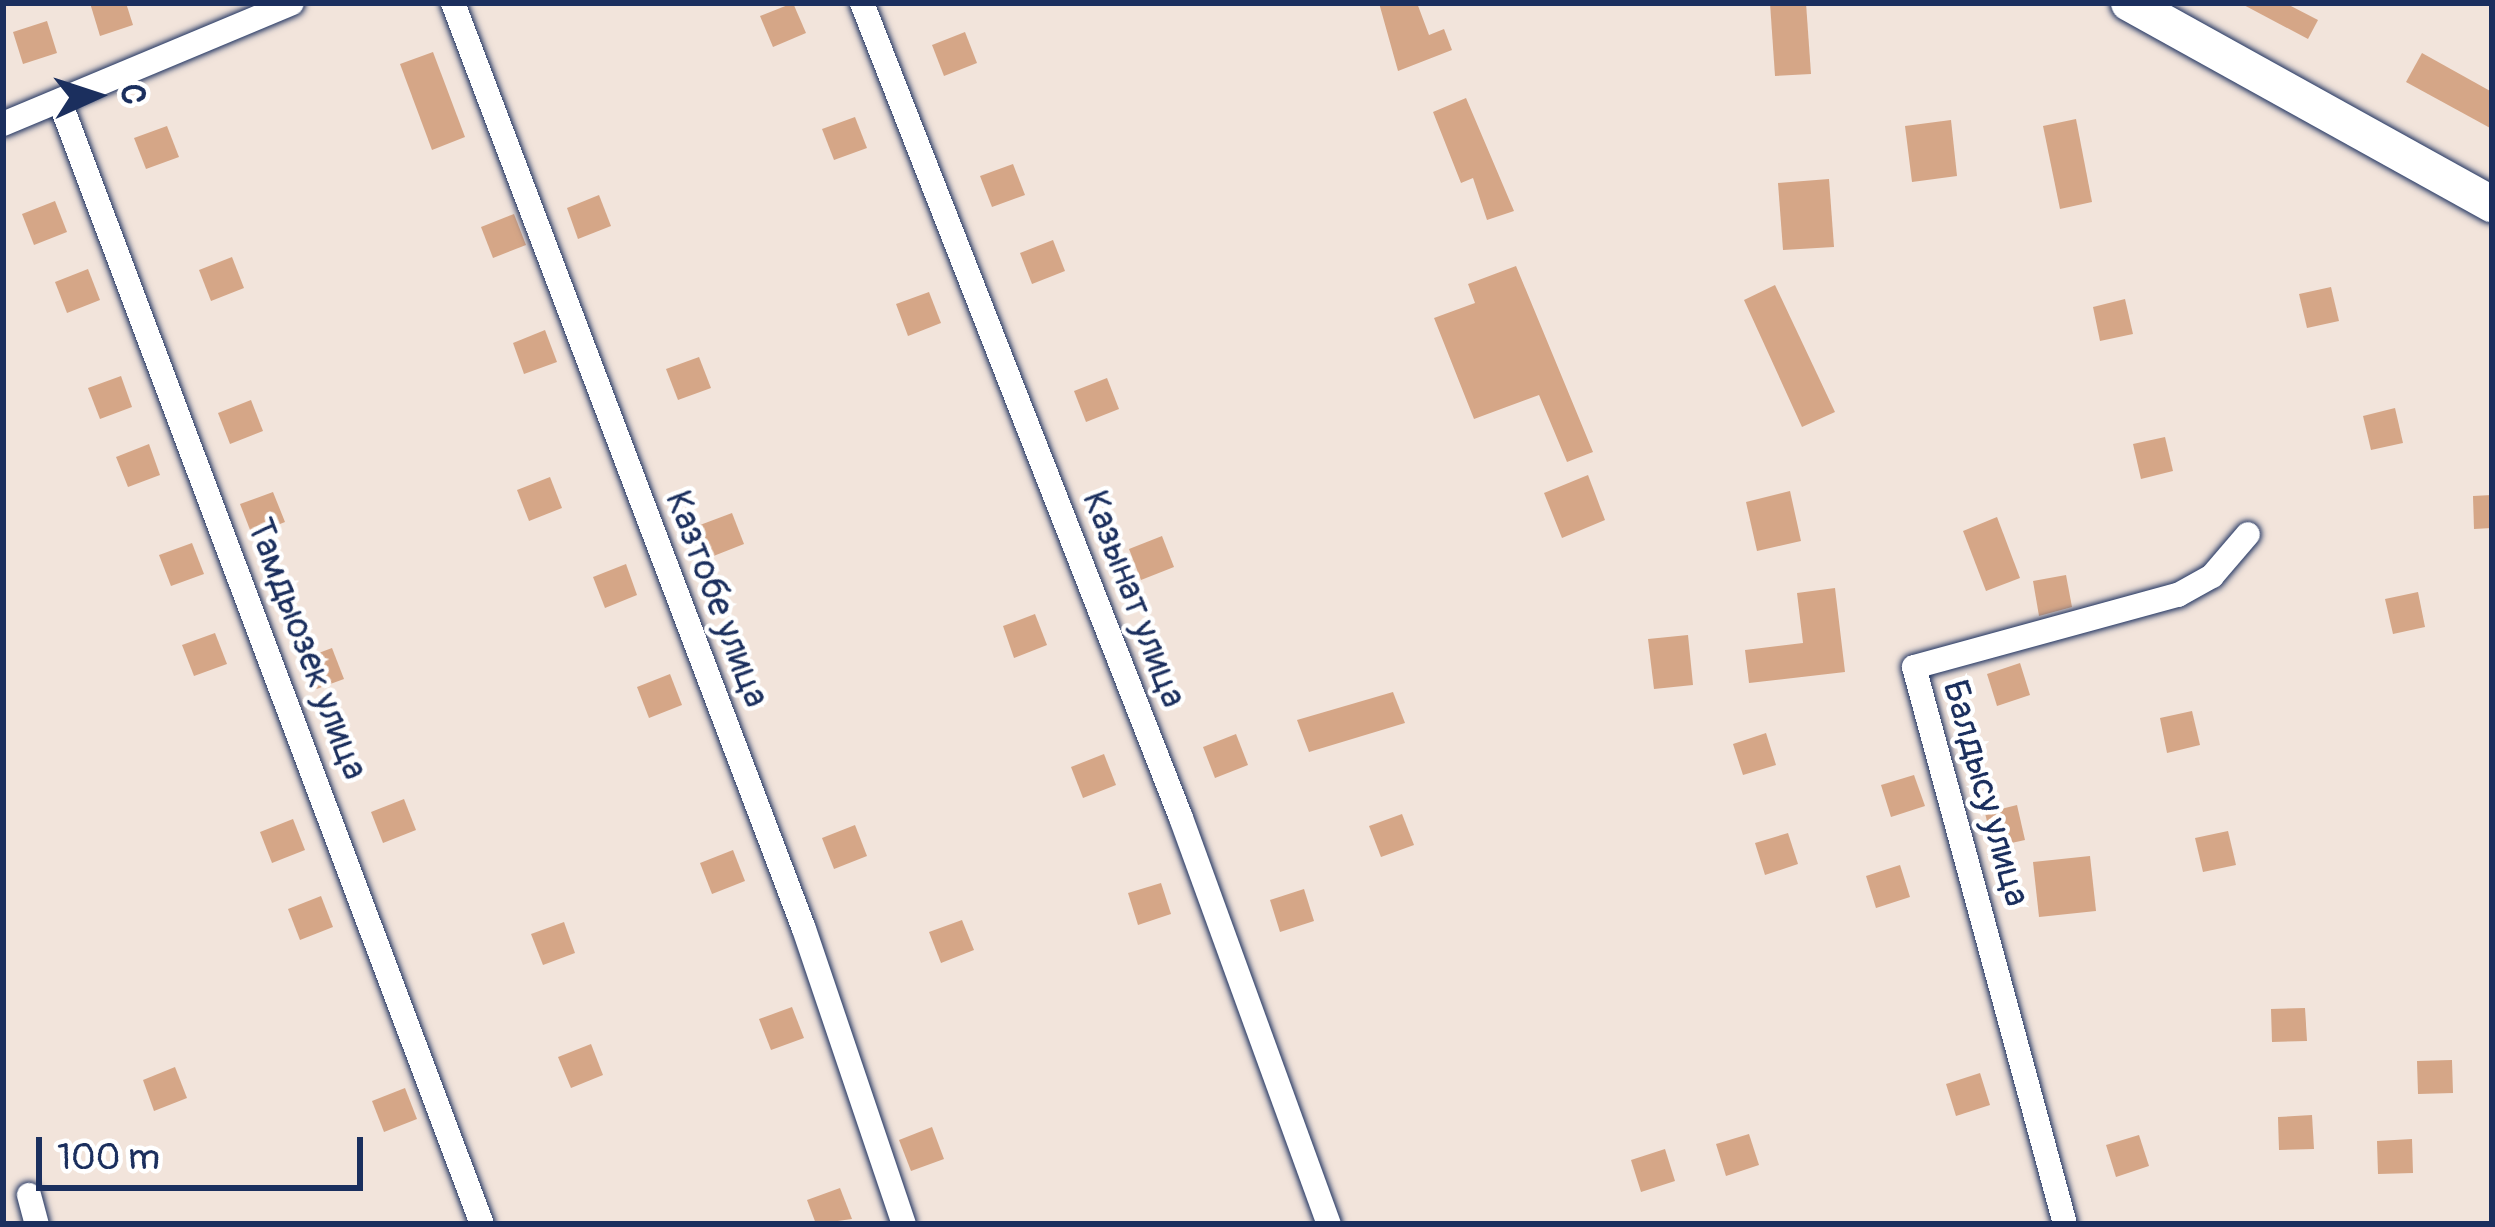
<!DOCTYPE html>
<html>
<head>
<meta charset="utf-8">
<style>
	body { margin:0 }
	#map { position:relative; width:2495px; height:1227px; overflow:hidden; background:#f2e4db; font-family:Pangolin,sans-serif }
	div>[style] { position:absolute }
	.building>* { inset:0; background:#d5a687 }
	.roads { filter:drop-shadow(0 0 3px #1b2f5e) drop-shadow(0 0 3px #1b2f5e) }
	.street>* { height:24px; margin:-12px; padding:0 12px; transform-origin:12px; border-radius:12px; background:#fff }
	.secondary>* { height:36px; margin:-18px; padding:0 18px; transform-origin:18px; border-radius:18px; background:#fff }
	span { translate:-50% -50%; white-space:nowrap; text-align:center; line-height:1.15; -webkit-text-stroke:9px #fff; paint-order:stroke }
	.street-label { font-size:36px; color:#1b2f5e }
	.frame { position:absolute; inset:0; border:6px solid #1b2f5e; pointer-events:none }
	.north { position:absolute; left:36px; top:36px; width:120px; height:120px; -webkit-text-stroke:9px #fff; paint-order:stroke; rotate:87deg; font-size:33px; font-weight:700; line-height:48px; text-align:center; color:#1b2f5e }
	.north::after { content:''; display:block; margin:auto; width:42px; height:54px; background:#1b2f5e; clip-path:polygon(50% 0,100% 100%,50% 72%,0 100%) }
	.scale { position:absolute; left:36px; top:1137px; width:327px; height:54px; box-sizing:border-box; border:6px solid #1b2f5e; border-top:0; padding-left:15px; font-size:36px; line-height:42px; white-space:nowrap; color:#1b2f5e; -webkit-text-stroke:9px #fff; paint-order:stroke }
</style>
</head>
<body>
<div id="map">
	<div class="building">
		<i style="clip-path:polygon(90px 3px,126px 3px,133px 25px,100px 36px)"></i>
		<i style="clip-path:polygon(793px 3px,806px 33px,773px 47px,760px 16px)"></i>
		<i style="clip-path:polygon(1379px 3px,1417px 3px,1429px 35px,1444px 29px,1452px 50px,1398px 71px)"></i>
		<i style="clip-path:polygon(1770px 3px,1806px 3px,1811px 74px,1775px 76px)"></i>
		<i style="clip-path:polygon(2240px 3px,2285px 3px,2318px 20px,2308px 39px)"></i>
		<i style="clip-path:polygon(47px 21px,57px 53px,23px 64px,13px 32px)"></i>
		<i style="clip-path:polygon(965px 32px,977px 63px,944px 76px,932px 45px)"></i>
		<i style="clip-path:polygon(433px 52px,465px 137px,432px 150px,400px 64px)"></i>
		<i style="clip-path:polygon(2422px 53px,2492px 92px,2492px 129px,2406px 82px)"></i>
		<i style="clip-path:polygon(1466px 98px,1514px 211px,1487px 220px,1473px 178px,1461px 183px,1433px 112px)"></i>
		<i style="clip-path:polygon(855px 117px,867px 148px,834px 160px,822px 129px)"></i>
		<i style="clip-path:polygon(2076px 119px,2092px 202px,2060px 209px,2043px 126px)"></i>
		<i style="clip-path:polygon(1951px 120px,1957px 176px,1912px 182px,1905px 126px)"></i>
		<i style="clip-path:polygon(167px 126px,179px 157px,146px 169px,134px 138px)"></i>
		<i style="clip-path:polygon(1013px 164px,1025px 195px,992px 207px,980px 176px)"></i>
		<i style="clip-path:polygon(1829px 179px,1834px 247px,1783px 250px,1778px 183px)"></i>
		<i style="clip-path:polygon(599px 195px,611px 226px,578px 239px,567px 208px)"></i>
		<i style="clip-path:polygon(55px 201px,67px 232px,34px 245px,22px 214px)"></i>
		<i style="clip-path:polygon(514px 214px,526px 245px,493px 258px,481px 227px)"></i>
		<i style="clip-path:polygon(1053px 240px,1065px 271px,1032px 284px,1020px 253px)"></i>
		<i style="clip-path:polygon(232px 257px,244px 288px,211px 301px,199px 270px)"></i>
		<i style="clip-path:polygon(1516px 266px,1593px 452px,1567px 462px,1539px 395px,1474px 419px,1434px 318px,1475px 303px,1468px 284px)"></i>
		<i style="clip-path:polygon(88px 269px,100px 300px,67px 313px,55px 282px)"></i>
		<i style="clip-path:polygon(1775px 285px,1835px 412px,1802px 427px,1744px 300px)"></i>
		<i style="clip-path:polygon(2331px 287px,2339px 321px,2307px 328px,2299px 294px)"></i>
		<i style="clip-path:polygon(929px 292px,941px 323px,908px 336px,896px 304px)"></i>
		<i style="clip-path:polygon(2125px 299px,2133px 334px,2100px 341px,2093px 307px)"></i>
		<i style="clip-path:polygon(545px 330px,557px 362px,524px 374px,513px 343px)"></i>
		<i style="clip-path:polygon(699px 357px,711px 388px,678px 400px,666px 369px)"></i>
		<i style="clip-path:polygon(121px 376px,132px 407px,100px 419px,88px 388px)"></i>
		<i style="clip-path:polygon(1107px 378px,1119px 409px,1086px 422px,1074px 391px)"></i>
		<i style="clip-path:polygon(251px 400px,263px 431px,230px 444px,218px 413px)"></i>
		<i style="clip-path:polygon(2395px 408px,2403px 443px,2371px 450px,2363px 416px)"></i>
		<i style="clip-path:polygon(2165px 437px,2173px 471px,2141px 479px,2133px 444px)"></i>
		<i style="clip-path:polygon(149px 444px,160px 475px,128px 487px,116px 457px)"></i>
		<i style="clip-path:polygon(1588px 475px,1605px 520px,1562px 538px,1544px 493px)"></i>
		<i style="clip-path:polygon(550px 477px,562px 508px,529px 521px,517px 490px)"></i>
		<i style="clip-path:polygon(1790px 491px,1801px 541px,1757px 551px,1746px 502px)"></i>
		<i style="clip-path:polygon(273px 492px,285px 522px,252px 535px,240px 504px)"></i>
		<i style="clip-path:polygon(2492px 495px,2492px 528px,2474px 529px,2473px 496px)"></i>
		<i style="clip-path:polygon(732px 513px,744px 544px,711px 557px,700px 525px)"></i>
		<i style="clip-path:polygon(1997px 517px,2020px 578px,1986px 591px,1963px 531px)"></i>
		<i style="clip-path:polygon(1162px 536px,1174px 567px,1141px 580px,1129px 549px)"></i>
		<i style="clip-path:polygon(192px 543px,204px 574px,171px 586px,159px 555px)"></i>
		<i style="clip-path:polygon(626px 564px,637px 595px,605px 608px,593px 577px)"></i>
		<i style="clip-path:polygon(2066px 575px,2072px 607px,2039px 616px,2033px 581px)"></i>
		<i style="clip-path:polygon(1835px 588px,1845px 672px,1749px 683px,1745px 650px,1803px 643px,1797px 593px)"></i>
		<i style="clip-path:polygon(2418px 592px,2425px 627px,2393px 634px,2385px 599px)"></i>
		<i style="clip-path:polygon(1035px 614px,1047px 645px,1014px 658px,1003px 626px)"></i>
		<i style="clip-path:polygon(215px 633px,227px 664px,194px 676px,182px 645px)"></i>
		<i style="clip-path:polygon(1688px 635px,1693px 685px,1654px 689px,1648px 639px)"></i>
		<i style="clip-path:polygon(332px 648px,344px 679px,311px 691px,300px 660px)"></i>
		<i style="clip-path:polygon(2020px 663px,2030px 695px,1997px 706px,1987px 674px)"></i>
		<i style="clip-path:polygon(670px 674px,682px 705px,649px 718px,637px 687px)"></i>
		<i style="clip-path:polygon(1393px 692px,1405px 723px,1309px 752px,1297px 720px)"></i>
		<i style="clip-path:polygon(2192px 711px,2200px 745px,2167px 753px,2160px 718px)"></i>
		<i style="clip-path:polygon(1766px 733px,1776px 765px,1743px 775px,1733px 744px)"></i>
		<i style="clip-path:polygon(1236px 734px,1248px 765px,1215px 778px,1203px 747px)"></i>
		<i style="clip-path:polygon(1104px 754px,1116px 785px,1083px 798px,1071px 767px)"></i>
		<i style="clip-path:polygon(1914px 775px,1925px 806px,1891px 817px,1881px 785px)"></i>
		<i style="clip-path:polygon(404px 799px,416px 830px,383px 843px,371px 812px)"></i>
		<i style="clip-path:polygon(2017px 805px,2025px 840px,1993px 847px,1985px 813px)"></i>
		<i style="clip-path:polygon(1402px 814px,1414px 845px,1381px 857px,1369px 826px)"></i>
		<i style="clip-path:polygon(293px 819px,305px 850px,272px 863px,260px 832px)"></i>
		<i style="clip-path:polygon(855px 825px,867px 856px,834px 869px,822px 838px)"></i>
		<i style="clip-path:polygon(2228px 831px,2236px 865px,2203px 872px,2195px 838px)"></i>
		<i style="clip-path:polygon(1788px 833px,1798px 864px,1765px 875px,1755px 843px)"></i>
		<i style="clip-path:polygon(733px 850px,745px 881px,712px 894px,700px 863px)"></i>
		<i style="clip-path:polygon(2090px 856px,2096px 911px,2039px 917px,2033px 862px)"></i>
		<i style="clip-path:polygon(1900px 865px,1910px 897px,1876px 908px,1866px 876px)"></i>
		<i style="clip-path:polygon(1161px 883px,1171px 914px,1138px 925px,1128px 893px)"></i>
		<i style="clip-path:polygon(1304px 889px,1314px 921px,1280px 932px,1270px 900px)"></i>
		<i style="clip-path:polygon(321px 896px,333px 927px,300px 940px,288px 909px)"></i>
		<i style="clip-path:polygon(962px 920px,974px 950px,941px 963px,929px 932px)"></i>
		<i style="clip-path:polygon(564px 922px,575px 953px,543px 965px,531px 934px)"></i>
		<i style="clip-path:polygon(792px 1007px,804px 1038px,771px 1050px,759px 1019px)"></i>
		<i style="clip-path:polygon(2305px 1008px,2307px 1041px,2272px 1042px,2271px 1009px)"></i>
		<i style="clip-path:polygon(591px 1044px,603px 1075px,571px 1088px,558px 1057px)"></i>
		<i style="clip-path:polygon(2452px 1060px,2453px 1093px,2418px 1094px,2417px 1061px)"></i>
		<i style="clip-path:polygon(175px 1067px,187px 1098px,154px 1111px,143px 1080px)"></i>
		<i style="clip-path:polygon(1980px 1073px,1990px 1105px,1956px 1116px,1946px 1084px)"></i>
		<i style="clip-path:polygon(405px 1088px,417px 1119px,384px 1132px,372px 1101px)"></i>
		<i style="clip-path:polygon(2312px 1115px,2314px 1149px,2279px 1150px,2278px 1117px)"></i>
		<i style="clip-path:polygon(932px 1127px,944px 1159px,911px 1171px,899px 1140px)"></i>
		<i style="clip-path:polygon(1749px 1134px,1759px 1165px,1726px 1176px,1716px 1144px)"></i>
		<i style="clip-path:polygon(2139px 1135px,2149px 1166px,2116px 1177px,2106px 1145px)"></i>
		<i style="clip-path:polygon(2412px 1139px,2413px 1173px,2378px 1174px,2377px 1141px)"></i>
		<i style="clip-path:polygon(1665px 1149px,1675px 1181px,1641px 1192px,1631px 1160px)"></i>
		<i style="clip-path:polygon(840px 1188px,852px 1219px,816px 1224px,807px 1200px)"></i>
	</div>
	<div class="roads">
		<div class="street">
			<i style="left:453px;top:3px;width:990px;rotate:69.24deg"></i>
			<i style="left:804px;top:929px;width:311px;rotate:71.3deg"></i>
			<i style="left:862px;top:3px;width:875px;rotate:68.62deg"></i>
			<i style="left:1181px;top:818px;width:432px;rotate:70deg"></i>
			<i style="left:60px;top:102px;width:1199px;rotate:69.39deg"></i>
			<i style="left:3px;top:124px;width:313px;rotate:-22.7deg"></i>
			<i style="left:29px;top:1195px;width:30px;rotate:75deg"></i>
			<i style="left:2065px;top:1224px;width:577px;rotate:-105.17deg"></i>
			<i style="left:1914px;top:667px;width:274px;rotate:-15.3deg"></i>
			<i style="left:2178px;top:595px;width:39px;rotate:-29deg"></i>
			<i style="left:2212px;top:576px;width:55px;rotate:-49.4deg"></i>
		</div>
		<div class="secondary">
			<i style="left:2129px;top:3px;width:415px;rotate:29deg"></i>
		</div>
	</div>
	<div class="street-label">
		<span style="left:717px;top:599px;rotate:69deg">Казтобе улица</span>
		<span style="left:1134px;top:599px;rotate:69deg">Казынат улица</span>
		<span style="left:307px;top:649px;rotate:69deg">Тамдыозек улица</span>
		<span style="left:1986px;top:793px;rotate:74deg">Балдысу улица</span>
	</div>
	<div class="frame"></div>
	<div class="north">С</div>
	<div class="scale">100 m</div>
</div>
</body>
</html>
